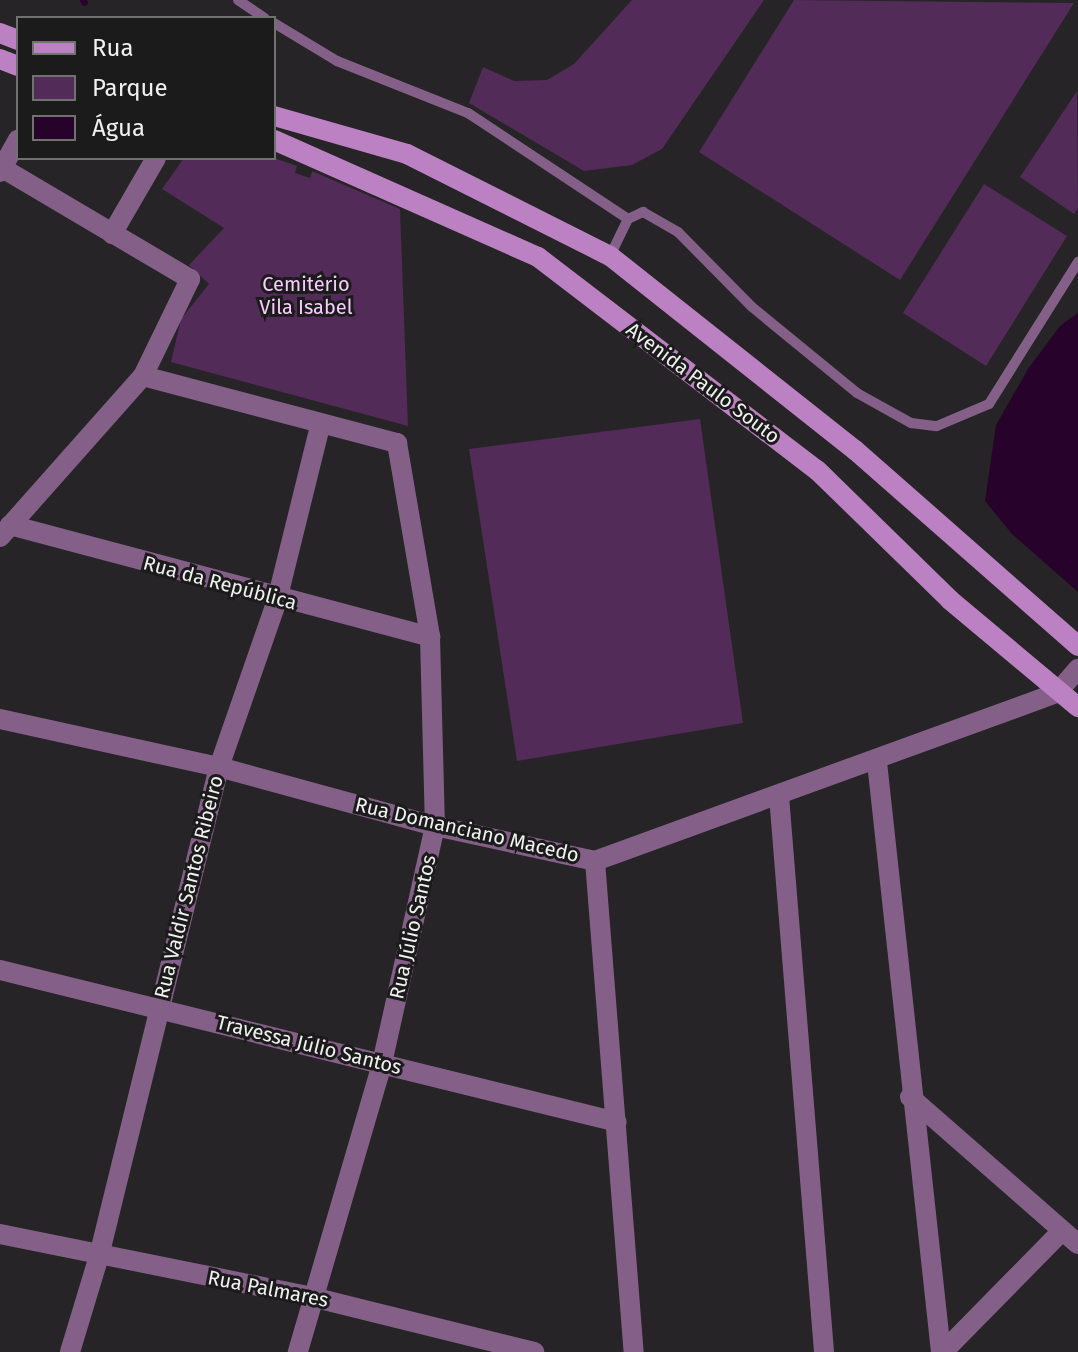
<!DOCTYPE html>
<html>
<head>
<meta charset="utf-8">
<style>
	body { margin:0 }
	#map { position:relative; width:1078px; height:1352px; overflow:hidden; background:#262426; font-family:"Fira Sans",sans-serif }
	div>[style] { position:absolute }
	.green>* { inset:0; background:#532b58 }
	.water>* { inset:0; background:#27032c }
	.stream>* { height:7px; margin:-3.5px; padding:0 3.5px; transform-origin:3.5px; border-radius:3.5px; background:#27032c }
	.lane>* { height:10px; margin:-5px; padding:0 5px; transform-origin:5px; border-radius:5px; background:#846088 }
	.street>* { height:20px; margin:-10px; padding:0 10px; transform-origin:10px; border-radius:10px; background:#846088 }
	.secondary>* { height:20px; margin:-10px; padding:0 10px; transform-origin:10px; border-radius:10px; background:#bb81c2 }
	span { translate:-50% -50%; white-space:nowrap; text-align:center; line-height:1.15; -webkit-text-stroke:6px #1c1b1c; paint-order:stroke }
	.park-label { font-size:20px; color:#f9ccfe }
	.street-label { font-size:20px; color:#f2f1f2 }
	.legend { position:absolute; left:16px; top:16px; width:260px; height:144px; box-sizing:border-box; background:#1c1b1c; border:2px solid #727172; margin:0; padding:10px 14px; list-style:none; font-size:24px; color:#f2f1f2 }
	.legend li { display:flex; align-items:center; gap:16px; height:40px }
	.legend b { width:40px; border:2px solid #727172 }
</style>
</head>
<body>
<div id="map">
	<div class="green">
		<i style="clip-path:polygon(632px 0,764px 0,662px 149px,632px 165px,584px 171px,469px 103px,483px 67px,514px 81px,547px 80px,574px 64px)"></i>
		<i style="clip-path:polygon(794px 0,1074px 3px,900px 280px,699px 152px)"></i>
		<i style="clip-path:polygon(1077px 91px,1078px 208px,1074px 214px,1020px 177px)"></i>
		<i style="clip-path:polygon(184px 158px,274px 158px,297px 166px,295px 173px,310px 178px,312px 171px,400px 209px,408px 426px,171px 362px,181px 319px,209px 284px,189px 265px,224px 228px,162px 189px)"></i>
		<i style="clip-path:polygon(984px 184px,1067px 236px,986px 366px,903px 313px)"></i>
		<i style="clip-path:polygon(700px 419px,743px 723px,517px 761px,469px 449px)"></i>
	</div>
	<div class="water">
		<i style="clip-path:polygon(1078px 313px,1078px 592px,1012px 534px,985px 501px,996px 425px,1028px 369px,1060px 326px)"></i>
	</div>
	<div class="stream">
		<i style="left:83px;top:0;width:2px;rotate:63deg"></i>
	</div>
	<div class="lane">
		<i style="left:238px;top:0;width:32px;rotate:34deg"></i>
		<i style="left:274px;top:23px;width:74px;rotate:31.1deg"></i>
		<i style="left:337px;top:61px;width:141px;rotate:21.7deg"></i>
		<i style="left:468px;top:113px;width:192px;rotate:33.5deg"></i>
		<i style="left:610px;top:256px;width:41px;rotate:-64.1deg"></i>
		<i style="left:628px;top:219px;width:17px;rotate:-25deg"></i>
		<i style="left:643px;top:212px;width:40px;rotate:29.7deg"></i>
		<i style="left:678px;top:232px;width:105px;rotate:45.4deg"></i>
		<i style="left:752px;top:307px;width:136px;rotate:39.3deg"></i>
		<i style="left:857px;top:393px;width:62px;rotate:29.1deg"></i>
		<i style="left:911px;top:423px;width:26px;rotate:7deg"></i>
		<i style="left:937px;top:426px;width:56px;rotate:-22.9deg"></i>
		<i style="left:989px;top:404px;width:168px;rotate:-57.9deg"></i>
	</div>
	<div class="street">
		<i style="left:0;top:172px;width:37px;rotate:-61deg"></i>
		<i style="left:112px;top:234px;width:88px;rotate:-59.9deg"></i>
		<i style="left:143px;top:376px;width:263px;rotate:14.8deg"></i>
		<i style="left:397px;top:443px;width:197px;rotate:80.3deg"></i>
		<i style="left:430px;top:637px;width:189px;rotate:88.5deg"></i>
		<i style="left:435px;top:826px;width:244px;rotate:102.6deg"></i>
		<i style="left:382px;top:1064px;width:300px;rotate:106.3deg"></i>
		<i style="left:10px;top:525px;width:435px;rotate:14.9deg"></i>
		<i style="left:0;top:537px;width:215px;rotate:-48.4deg"></i>
		<i style="left:143px;top:376px;width:108px;rotate:-64.1deg"></i>
		<i style="left:190px;top:279px;width:218px;rotate:-149.4deg"></i>
		<i style="left:0;top:719px;width:224px;rotate:12.4deg"></i>
		<i style="left:219px;top:767px;width:224px;rotate:15.3deg"></i>
		<i style="left:435px;top:826px;width:164px;rotate:12.3deg"></i>
		<i style="left:595px;top:861px;width:492px;rotate:-20deg"></i>
		<i style="left:1057px;top:693px;width:32px;rotate:-49deg"></i>
		<i style="left:877px;top:762px;width:593px;rotate:83.81deg"></i>
		<i style="left:779px;top:796px;width:558px;rotate:85.37deg"></i>
		<i style="left:595px;top:861px;width:493px;rotate:85.5deg"></i>
		<i style="left:0;top:970px;width:635px;rotate:13.84deg"></i>
		<i style="left:910px;top:1097px;width:223px;rotate:41.2deg"></i>
		<i style="left:0;top:1234px;width:318px;rotate:11.4deg"></i>
		<i style="left:312px;top:1297px;width:229px;rotate:13.9deg"></i>
		<i style="left:70px;top:1352px;width:100px;rotate:-73.2deg"></i>
		<i style="left:99px;top:1256px;width:504px;rotate:-76.21deg"></i>
		<i style="left:219px;top:767px;width:177px;rotate:-70.8deg"></i>
		<i style="left:277px;top:600px;width:179px;rotate:-76.1deg"></i>
		<i style="left:943px;top:1352px;width:170px;rotate:-45.5deg"></i>
	</div>
	<div class="secondary">
		<i style="left:0;top:33px;width:19px;rotate:21deg"></i>
		<i style="left:0;top:59px;width:19px;rotate:21deg"></i>
		<i style="left:274px;top:116px;width:138px;rotate:15.9deg"></i>
		<i style="left:407px;top:154px;width:227px;rotate:26.7deg"></i>
		<i style="left:610px;top:256px;width:313px;rotate:38.4deg"></i>
		<i style="left:855px;top:450px;width:297px;rotate:41.3deg"></i>
		<i style="left:274px;top:140px;width:289px;rotate:23.9deg"></i>
		<i style="left:538px;top:257px;width:351px;rotate:37.4deg"></i>
		<i style="left:817px;top:470px;width:186px;rotate:44.3deg"></i>
		<i style="left:950px;top:600px;width:167px;rotate:39.9deg"></i>
	</div>
	<div class="park-label">
		<span style="left:306px;top:296px">Cemitério<br>Vila Isabel</span>
	</div>
	<div class="street-label">
		<span style="left:703px;top:383px;rotate:37deg">Avenida Paulo Souto</span>
		<span style="left:220px;top:583px;rotate:15deg">Rua da República</span>
		<span style="left:467px;top:830px;rotate:13deg">Rua Domanciano Macedo</span>
		<span style="left:189px;top:887px;rotate:-76deg">Rua Valdir Santos Ribeiro</span>
		<span style="left:413px;top:927px;rotate:-77deg">Rua Júlio Santos</span>
		<span style="left:309px;top:1045px;rotate:14deg">Travessa Júlio Santos</span>
		<span style="left:268px;top:1289px;rotate:11deg">Rua Palmares</span>
	</div>
	<ul class="legend">
	<li><b style="height:10px;background:#bb81c2"></b>Rua</li>
	<li><b style="height:22px;background:#532b58"></b>Parque</li>
	<li><b style="height:22px;background:#27032c"></b>Água</li>
	</ul>
</div>
</body>
</html>
